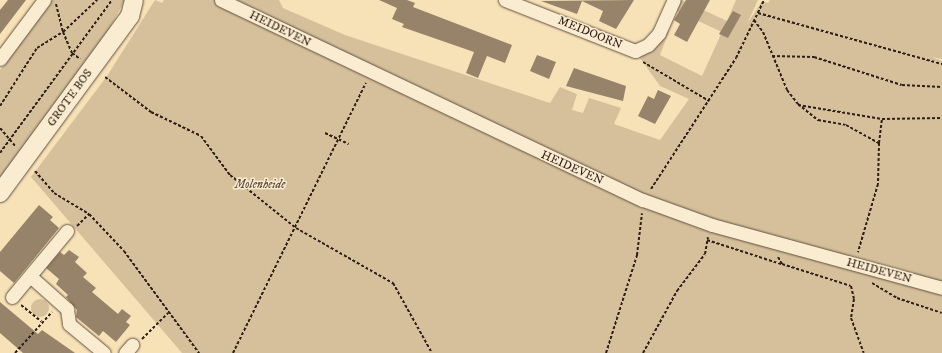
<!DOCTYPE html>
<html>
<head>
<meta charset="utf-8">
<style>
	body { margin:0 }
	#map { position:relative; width:942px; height:353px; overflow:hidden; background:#f7e1b6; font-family:"IM FELL DW Pica",serif }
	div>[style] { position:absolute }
	.green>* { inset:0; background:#d5c09b }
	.round { border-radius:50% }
	.building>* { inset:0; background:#978369 }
	.path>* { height:2px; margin-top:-1px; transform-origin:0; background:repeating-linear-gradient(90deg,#2f1e16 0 3px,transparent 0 5px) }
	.roads { filter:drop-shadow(0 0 1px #614f3e) drop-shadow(0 0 1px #614f3e) }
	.street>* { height:13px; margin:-6.5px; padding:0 6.5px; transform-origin:6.5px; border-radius:6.5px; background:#faecd0 }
	.secondary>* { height:18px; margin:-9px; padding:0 9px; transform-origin:9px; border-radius:9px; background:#faecd0 }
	span { translate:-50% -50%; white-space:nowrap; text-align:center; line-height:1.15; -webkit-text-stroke:3px #faecd0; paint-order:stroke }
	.street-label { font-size:12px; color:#2f1e16 }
	.park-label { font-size:12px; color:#614f3e; font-style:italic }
</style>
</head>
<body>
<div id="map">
	<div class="green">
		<i style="clip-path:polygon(51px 0,125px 0,107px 33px,0 184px,0 70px)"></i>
		<i style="clip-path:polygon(155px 0,162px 3px,164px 0,279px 0,283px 8px,345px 35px,550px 103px,560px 87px,577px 94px,572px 110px,583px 113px,589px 98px,621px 108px,614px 124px,660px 140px,689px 99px,660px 86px,640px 58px,658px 24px,669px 31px,660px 55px,702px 76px,722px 32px,666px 6px,669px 0,682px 0,727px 21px,736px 0,758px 0,747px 24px,762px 1px,768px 3px,770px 0,942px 0,942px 59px,932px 57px,942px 61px,942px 353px,182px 353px,31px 177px,107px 76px)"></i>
		<i class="round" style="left:31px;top:299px;width:18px;height:18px"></i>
	</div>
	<div class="building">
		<i style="clip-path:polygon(8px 0,26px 0,0 34px,0 10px)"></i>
		<i style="clip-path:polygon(379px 0,407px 0,415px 3px,413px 7px,512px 45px,505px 63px,487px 56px,478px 78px,466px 73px,474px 52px,402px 27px,404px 24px,392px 19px,397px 8px)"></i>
		<i style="clip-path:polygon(634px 0,616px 29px,599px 21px,603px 11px,582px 1px,577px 14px,541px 1px)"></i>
		<i style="clip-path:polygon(686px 0,710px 0,687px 42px,674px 35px,680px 24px,674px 20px)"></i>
		<i style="clip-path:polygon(733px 11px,741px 15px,728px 38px,719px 34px)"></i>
		<i style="clip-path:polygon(537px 55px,556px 62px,549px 79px,530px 71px)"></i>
		<i style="clip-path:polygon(574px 68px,626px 86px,623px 101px,566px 86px)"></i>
		<i style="clip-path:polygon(658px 90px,671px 96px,655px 124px,638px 116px,648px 96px,654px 99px)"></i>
		<i style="clip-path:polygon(39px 205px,53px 217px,50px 220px,59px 228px,14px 283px,0 271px,0 252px)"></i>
		<i style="clip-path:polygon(69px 250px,79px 257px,75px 262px,87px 273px,83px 277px,96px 288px,92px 292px,118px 314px,122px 309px,131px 316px,126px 322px,130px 325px,116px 342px,103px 331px,99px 336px,76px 317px,77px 310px,66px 297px,68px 295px,56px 284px,59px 279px,46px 268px,60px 252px,64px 255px)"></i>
		<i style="clip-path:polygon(0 302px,38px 334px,42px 330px,75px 353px,23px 353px,0 333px)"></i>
	</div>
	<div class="path">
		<i style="left:56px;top:4px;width:29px;rotate:76deg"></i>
		<i style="left:63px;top:32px;width:23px;rotate:67deg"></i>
		<i style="left:72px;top:53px;width:10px;rotate:37deg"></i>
		<i style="left:758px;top:13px;width:191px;rotate:15.5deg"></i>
		<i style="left:754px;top:20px;width:15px;rotate:53deg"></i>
		<i style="left:763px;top:32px;width:63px;rotate:67.5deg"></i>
		<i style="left:787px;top:90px;width:18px;rotate:52deg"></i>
		<i style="left:798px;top:104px;width:26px;rotate:39deg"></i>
		<i style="left:818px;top:120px;width:28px;rotate:10deg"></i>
		<i style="left:846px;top:125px;width:38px;rotate:29deg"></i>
		<i style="left:879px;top:143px;width:41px;rotate:91.4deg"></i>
		<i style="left:878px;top:184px;width:71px;rotate:106.4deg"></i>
		<i style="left:772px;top:56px;width:42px;rotate:1.4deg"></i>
		<i style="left:814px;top:57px;width:92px;rotate:17.7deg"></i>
		<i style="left:902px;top:85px;width:40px;rotate:2.9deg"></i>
		<i style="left:643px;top:62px;width:77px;rotate:30.6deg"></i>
		<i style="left:105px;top:77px;width:58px;rotate:37.3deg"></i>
		<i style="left:151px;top:112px;width:55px;rotate:25.6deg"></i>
		<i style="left:201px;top:136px;width:49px;rotate:53.4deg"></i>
		<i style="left:230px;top:175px;width:85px;rotate:38.8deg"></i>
		<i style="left:296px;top:228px;width:112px;rotate:29.6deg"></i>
		<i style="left:393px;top:283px;width:80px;rotate:60.9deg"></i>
		<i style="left:798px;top:105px;width:85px;rotate:9.5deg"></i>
		<i style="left:882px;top:119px;width:60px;rotate:-1deg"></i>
		<i style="left:0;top:106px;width:69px;rotate:-57.5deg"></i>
		<i style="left:37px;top:48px;width:31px;rotate:-32deg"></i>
		<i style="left:63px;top:32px;width:47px;rotate:-43.3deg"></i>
		<i style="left:0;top:128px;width:25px;rotate:50deg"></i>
		<i style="left:325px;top:133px;width:26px;rotate:25deg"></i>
		<i style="left:879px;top:143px;width:24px;rotate:-83deg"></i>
		<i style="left:0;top:153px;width:190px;rotate:-53.8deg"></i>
		<i style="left:35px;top:171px;width:29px;rotate:49deg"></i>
		<i style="left:54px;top:193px;width:41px;rotate:31deg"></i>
		<i style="left:89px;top:214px;width:51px;rotate:46.6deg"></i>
		<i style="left:124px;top:251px;width:127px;rotate:53.7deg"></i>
		<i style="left:651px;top:189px;width:156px;rotate:-57deg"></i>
		<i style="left:736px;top:58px;width:64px;rotate:-64.2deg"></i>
		<i style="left:77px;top:226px;width:17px;rotate:-45deg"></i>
		<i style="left:707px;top:240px;width:78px;rotate:18deg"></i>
		<i style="left:778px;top:257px;width:8px;rotate:60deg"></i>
		<i style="left:782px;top:264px;width:72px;rotate:17.7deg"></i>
		<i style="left:851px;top:286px;width:13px;rotate:77deg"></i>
		<i style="left:854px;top:299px;width:19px;rotate:99deg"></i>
		<i style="left:851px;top:318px;width:37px;rotate:70deg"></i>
		<i style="left:872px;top:283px;width:29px;rotate:31deg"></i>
		<i style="left:897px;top:298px;width:47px;rotate:18.4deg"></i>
		<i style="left:21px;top:305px;width:26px;rotate:39deg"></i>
		<i style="left:142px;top:339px;width:37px;rotate:-45deg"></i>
		<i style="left:15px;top:353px;width:55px;rotate:-47.9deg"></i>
		<i style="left:233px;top:353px;width:301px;rotate:-63.8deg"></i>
		<i style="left:606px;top:353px;width:103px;rotate:-72.4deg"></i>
		<i style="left:637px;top:255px;width:42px;rotate:-83.2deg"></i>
		<i style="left:643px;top:353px;width:71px;rotate:-61.3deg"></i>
		<i style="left:677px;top:291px;width:46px;rotate:-52.9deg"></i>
		<i style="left:705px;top:254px;width:17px;rotate:-80deg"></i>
	</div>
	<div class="roads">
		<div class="street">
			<i style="left:221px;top:0;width:467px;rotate:25.4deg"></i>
			<i style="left:643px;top:200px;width:73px;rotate:19.9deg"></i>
			<i style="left:712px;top:225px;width:238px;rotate:15.3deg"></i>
			<i style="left:505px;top:0;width:140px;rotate:21.4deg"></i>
			<i style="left:635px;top:51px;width:14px;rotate:-25deg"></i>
			<i style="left:648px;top:45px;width:16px;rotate:-47deg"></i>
			<i style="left:659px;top:33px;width:36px;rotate:-66deg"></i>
			<i style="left:0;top:59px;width:74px;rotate:-53.3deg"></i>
			<i style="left:30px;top:276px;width:50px;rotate:41.7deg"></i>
			<i style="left:67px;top:309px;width:15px;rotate:82deg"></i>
			<i style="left:69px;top:324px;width:45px;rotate:39.6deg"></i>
			<i style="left:12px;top:297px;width:86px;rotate:-50.2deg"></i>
			<i style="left:125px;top:353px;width:11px;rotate:-49deg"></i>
		</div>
		<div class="secondary">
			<i style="left:0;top:193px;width:220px;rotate:-53.7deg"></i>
			<i style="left:130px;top:16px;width:16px;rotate:-76deg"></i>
		</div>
	</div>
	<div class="street-label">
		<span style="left:280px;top:29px;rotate:26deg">HEIDEVEN</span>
		<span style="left:590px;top:33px;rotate:22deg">MEIDOORN</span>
		<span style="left:70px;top:98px;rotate:-54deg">GROTE BOS</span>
		<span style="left:572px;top:168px;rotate:24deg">HEIDEVEN</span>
		<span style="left:879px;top:271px;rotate:15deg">HEIDEVEN</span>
	</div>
	<div class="park-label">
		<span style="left:260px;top:185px">Molenheide</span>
	</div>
</div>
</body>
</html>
